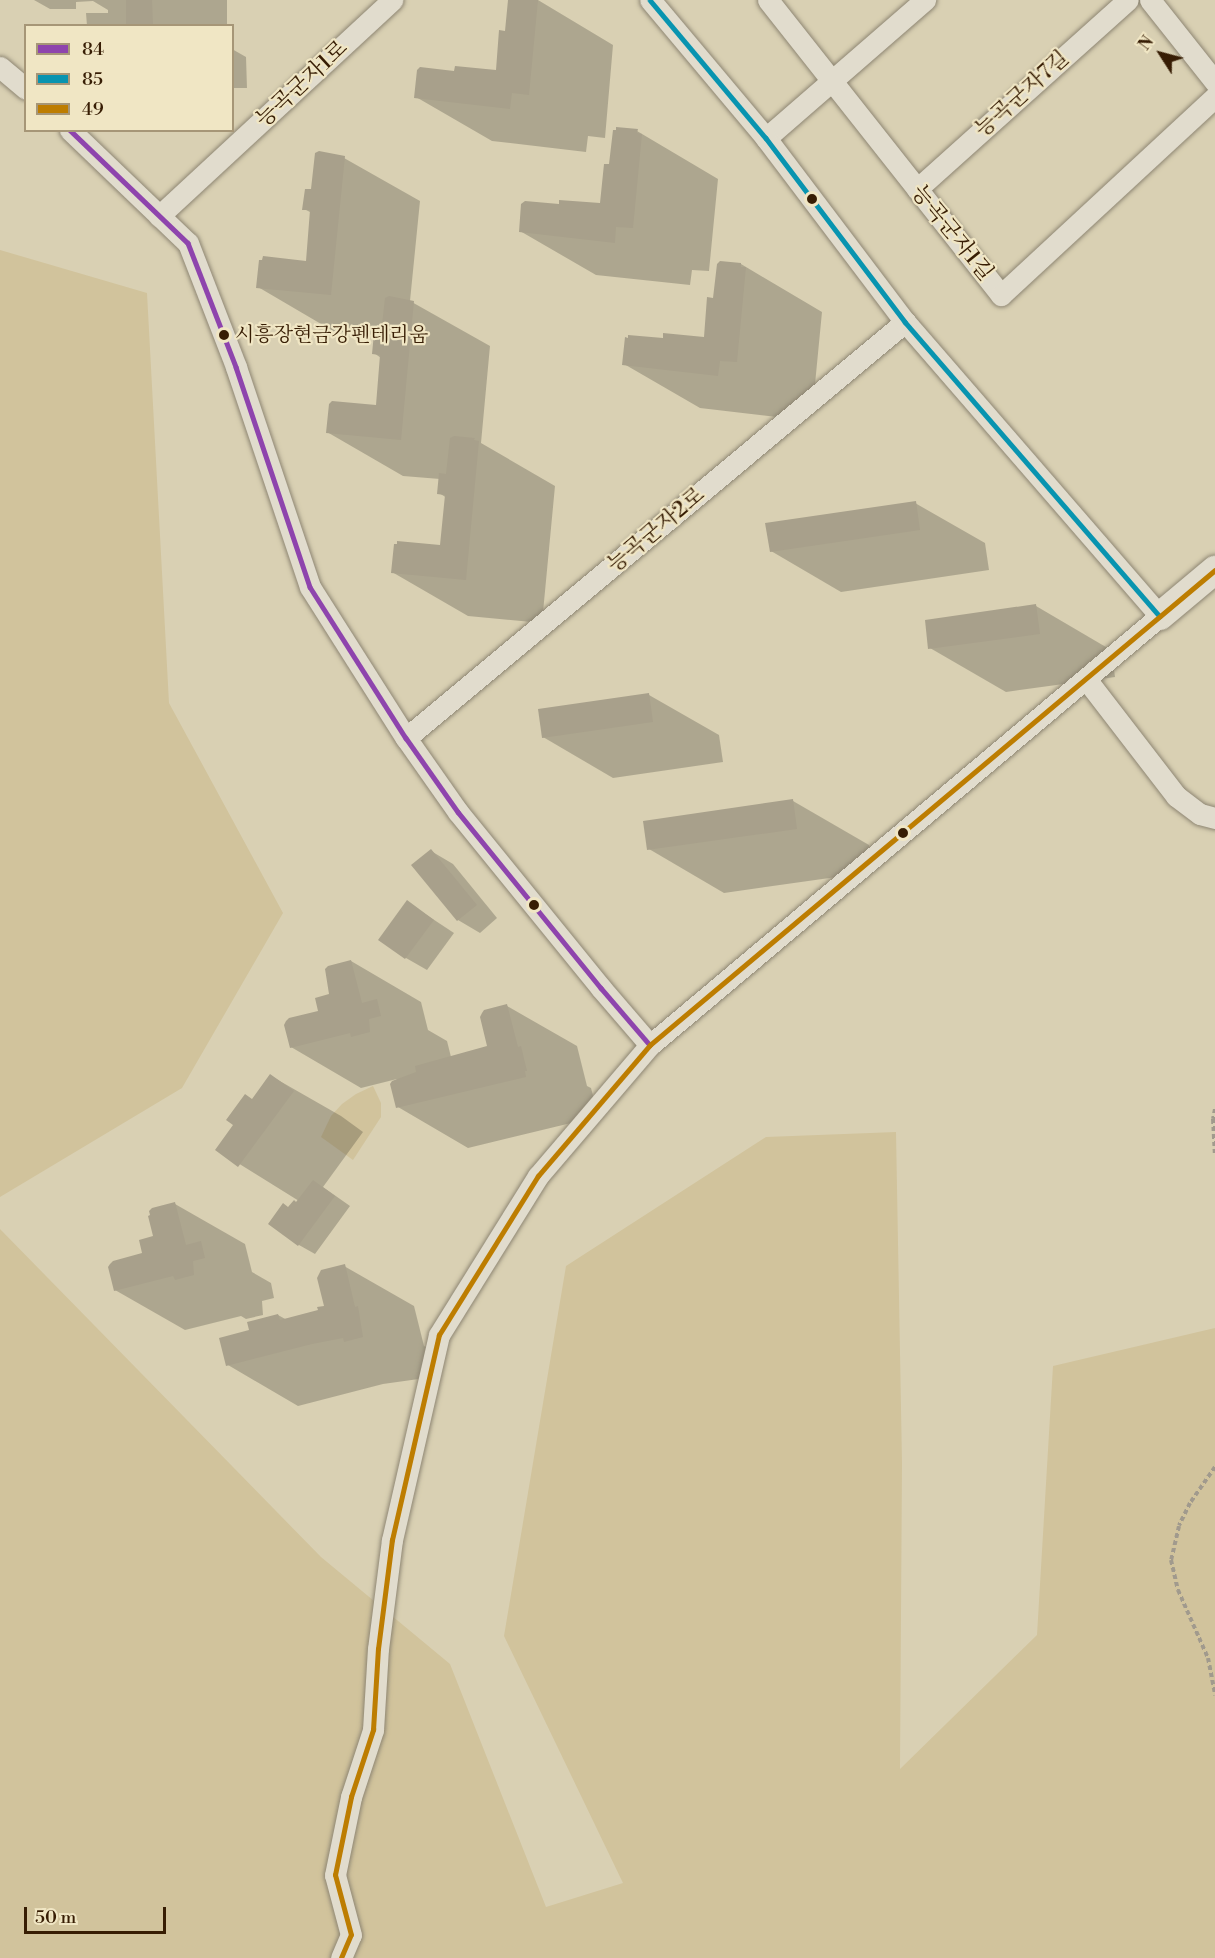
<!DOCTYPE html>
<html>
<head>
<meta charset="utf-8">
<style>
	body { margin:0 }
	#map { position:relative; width:1215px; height:1958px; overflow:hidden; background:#d9d0b3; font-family:"Libre Bodoni","Noto Serif KR",serif }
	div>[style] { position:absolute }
	.green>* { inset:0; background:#d1c39c }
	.shadow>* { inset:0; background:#0003 }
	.building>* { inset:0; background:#a8a08b }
	.path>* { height:4px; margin-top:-2px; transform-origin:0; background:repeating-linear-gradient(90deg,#a19a8d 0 4.5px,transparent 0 7.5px) }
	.roads { filter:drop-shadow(0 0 2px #8e8673) drop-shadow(0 0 2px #8e8673) }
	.street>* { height:21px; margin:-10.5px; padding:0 10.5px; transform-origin:10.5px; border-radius:10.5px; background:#e1dccd }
	.secondary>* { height:28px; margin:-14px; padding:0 14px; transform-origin:14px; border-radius:14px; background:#e1dccd }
	.bus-1>* { height:4.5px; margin:-2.25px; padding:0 2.25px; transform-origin:2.25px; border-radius:2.25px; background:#8e44ad }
	.bus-2>* { height:4.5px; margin:-2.25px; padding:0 2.25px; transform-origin:2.25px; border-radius:2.25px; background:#0894b0 }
	.bus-3>* { height:4.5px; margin:-2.25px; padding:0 2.25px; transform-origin:2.25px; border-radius:2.25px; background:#bd7d01 }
	.dots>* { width:16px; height:16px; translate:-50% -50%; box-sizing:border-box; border:3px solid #f0e6c4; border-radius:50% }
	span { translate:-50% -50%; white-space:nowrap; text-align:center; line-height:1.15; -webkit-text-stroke:4.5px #f0e6c4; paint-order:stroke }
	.bus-label { font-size:20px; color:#371d04 }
	.left { translate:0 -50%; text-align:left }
	.street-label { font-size:22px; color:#371d04 }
	.legend { position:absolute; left:24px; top:24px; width:210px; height:108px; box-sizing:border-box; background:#f0e6c4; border:2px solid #a69677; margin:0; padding:8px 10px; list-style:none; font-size:18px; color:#371d04 }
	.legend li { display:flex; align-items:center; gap:12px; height:30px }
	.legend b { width:30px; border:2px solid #a69677 }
	.north { position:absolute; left:1131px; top:24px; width:60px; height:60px; -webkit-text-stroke:4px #f0e6c4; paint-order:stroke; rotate:306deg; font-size:16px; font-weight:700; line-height:24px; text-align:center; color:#371d04 }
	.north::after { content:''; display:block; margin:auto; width:21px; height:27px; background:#371d04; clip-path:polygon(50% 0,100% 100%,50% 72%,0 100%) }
	.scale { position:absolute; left:24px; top:1907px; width:142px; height:27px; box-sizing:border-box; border:3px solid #371d04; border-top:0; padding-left:8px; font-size:18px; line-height:21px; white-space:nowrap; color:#371d04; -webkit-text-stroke:4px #f0e6c4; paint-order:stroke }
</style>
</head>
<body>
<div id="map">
	<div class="green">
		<i style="clip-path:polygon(0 250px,147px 293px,169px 703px,283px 913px,182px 1088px,0 1197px)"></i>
		<i style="clip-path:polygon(373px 1086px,381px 1103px,381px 1117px,353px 1160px,321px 1137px,331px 1116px,342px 1104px,356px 1094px)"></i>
		<i style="clip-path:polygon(896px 1132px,902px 1463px,900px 1769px,1037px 1635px,1053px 1366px,1215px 1328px,1215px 1958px,0 1958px,0 1229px,321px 1557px,450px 1664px,546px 1907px,623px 1883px,504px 1636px,566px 1266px,766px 1137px)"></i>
	</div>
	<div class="shadow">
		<i style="clip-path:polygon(34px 0,227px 0,227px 26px,87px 26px,86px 13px,108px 13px,108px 10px,93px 1px,76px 2px,76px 9px,50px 9px)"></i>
		<i style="clip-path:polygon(510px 0,538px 0,613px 45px,605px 138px,588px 136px,586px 152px,492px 141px,416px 97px,456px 72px,497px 71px,507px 32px)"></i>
		<i style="clip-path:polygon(232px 49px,246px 57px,247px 88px,232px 88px)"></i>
		<i style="clip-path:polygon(637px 131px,718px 179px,709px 271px,692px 270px,690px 285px,596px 275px,520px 231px,560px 205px,601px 205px,611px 166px)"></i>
		<i style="clip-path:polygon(344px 158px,420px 201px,410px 301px,490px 346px,481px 443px,555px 486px,542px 623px,468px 616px,392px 572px,441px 547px,447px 498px,439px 493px,440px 479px,403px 476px,327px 432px,377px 407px,381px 358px,374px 353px,376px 335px,333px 331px,258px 287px,307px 262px,312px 213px,304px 209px,313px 191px)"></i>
		<i style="clip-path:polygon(741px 264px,822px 312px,813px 405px,794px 419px,700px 408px,624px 364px,664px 340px,705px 339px,715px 300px)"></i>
		<i style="clip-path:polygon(915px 503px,985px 543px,989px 570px,841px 592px,771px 551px)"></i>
		<i style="clip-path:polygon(1036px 606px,1111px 650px,1115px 677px,1006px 692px,930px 648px)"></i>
		<i style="clip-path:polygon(649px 695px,719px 735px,723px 762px,613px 778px,543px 737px)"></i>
		<i style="clip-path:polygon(793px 801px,869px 845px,872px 872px,724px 893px,649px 849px)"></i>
		<i style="clip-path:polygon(431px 851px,453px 864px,497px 918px,480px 933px,458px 920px)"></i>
		<i style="clip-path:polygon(407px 902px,454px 933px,427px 970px,406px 958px)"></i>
		<i style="clip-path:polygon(351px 961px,421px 1002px,428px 1030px,447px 1041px,451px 1057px,489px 1047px,507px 1006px,577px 1046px,587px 1086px,591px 1088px,597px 1111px,596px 1117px,468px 1148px,398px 1107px,392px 1085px,397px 1079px,361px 1088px,291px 1047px,320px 1012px)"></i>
		<i style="clip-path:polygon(271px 1076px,341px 1116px,363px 1132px,323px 1187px,350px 1206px,315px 1254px,299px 1245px,289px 1209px,299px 1201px,217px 1150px)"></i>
		<i style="clip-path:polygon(175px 1204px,245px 1244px,252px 1272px,271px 1283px,274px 1298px,262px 1301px,263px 1315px,246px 1319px,241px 1316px,185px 1330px,115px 1290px,144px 1254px)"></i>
		<i style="clip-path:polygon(344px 1266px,414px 1306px,424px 1346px,428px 1348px,433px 1377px,383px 1384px,298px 1406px,228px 1365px,251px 1331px,278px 1315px,287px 1320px,320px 1312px,326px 1307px)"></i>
	</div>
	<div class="building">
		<i style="clip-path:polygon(126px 0,152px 0,153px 26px,126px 26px)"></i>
		<i style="clip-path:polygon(508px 0,538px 0,529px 95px,512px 93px,510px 109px,414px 98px,417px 70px,420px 67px,454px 71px,455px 66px,496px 70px,499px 30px,505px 31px)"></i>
		<i style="clip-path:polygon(616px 127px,638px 129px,637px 133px,642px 134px,633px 228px,616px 227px,615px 243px,519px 232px,521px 204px,525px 201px,559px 204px,559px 200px,600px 203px,604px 164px,609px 164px,613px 130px,616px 130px)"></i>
		<i style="clip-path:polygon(319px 151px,345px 156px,331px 295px,256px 288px,259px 260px,262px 260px,263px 256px,306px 261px,310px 210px,302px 210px,305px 189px,311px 189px,315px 153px)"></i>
		<i style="clip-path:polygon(720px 261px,741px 263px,741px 267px,746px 267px,737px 362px,720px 361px,718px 376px,622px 365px,625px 337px,628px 338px,628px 335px,663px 338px,663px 333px,704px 337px,707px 297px,713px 298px,717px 264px)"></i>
		<i style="clip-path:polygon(389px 296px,414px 301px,401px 440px,326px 433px,329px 404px,332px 401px,376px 405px,380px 355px,372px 354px,374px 333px,381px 334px,385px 298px)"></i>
		<i style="clip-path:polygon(454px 436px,475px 438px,474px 440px,479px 441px,466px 580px,391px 573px,394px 544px,397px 544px,397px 541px,440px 545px,445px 495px,437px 494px,439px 473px,446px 474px,450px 438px)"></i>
		<i style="clip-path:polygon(916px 501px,920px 530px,770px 552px,765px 523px)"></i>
		<i style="clip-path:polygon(1036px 604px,1040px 634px,928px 649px,925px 620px)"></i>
		<i style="clip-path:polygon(649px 693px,653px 722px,542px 738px,538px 709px)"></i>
		<i style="clip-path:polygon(793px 799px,797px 829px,647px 850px,643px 821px)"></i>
		<i style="clip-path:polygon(431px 849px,477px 905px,457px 921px,411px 865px)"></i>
		<i style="clip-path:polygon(407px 900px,434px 920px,405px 959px,378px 940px)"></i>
		<i style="clip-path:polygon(351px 960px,362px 1003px,377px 999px,381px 1016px,369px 1019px,370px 1032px,351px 1037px,350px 1033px,290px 1048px,284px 1025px,286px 1021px,289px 1018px,318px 1011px,315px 998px,329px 994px,325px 969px,328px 966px)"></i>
		<i style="clip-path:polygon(507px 1004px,518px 1047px,521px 1046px,527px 1071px,525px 1071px,526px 1077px,396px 1108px,390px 1084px,392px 1081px,416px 1072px,415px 1066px,487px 1046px,480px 1017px,482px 1013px,484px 1010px)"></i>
		<i style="clip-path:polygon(270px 1074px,294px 1091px,238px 1167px,215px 1150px,233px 1125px,226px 1120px,245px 1094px,252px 1099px)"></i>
		<i style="clip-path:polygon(313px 1180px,335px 1196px,298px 1246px,268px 1224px,283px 1203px,288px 1207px,294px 1200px,296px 1202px)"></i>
		<i style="clip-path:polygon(175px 1202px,186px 1245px,201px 1241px,205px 1258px,193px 1261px,194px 1275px,175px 1280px,173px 1276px,114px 1291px,108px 1267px,110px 1264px,113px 1261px,142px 1253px,139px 1240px,153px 1236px,148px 1216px,150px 1215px,149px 1211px,152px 1208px)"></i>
		<i style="clip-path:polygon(345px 1264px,355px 1307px,358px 1306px,363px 1337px,344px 1342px,343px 1338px,312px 1344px,226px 1366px,219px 1338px,249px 1330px,247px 1322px,278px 1314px,280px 1320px,318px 1310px,317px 1307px,324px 1306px,317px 1278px,321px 1270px)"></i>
	</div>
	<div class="path">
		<i style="left:1215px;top:1109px;width:10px;rotate:101deg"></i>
		<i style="left:1213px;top:1119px;width:34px;rotate:87deg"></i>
		<i style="left:1215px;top:1467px;width:44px;rotate:124.8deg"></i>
		<i style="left:1190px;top:1503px;width:25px;rotate:116deg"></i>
		<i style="left:1179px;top:1526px;width:35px;rotate:103deg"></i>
		<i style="left:1171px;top:1560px;width:31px;rotate:77deg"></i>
		<i style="left:1178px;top:1590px;width:74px;rotate:66.2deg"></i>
		<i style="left:1208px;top:1658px;width:38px;rotate:79deg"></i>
	</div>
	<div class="roads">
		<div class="street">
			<i style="left:768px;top:0;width:376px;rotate:51.7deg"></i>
			<i style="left:1001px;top:295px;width:292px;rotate:-42.8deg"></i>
			<i style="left:1150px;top:0;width:105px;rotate:51.6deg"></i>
			<i style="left:0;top:67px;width:34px;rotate:40deg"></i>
			<i style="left:70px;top:130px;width:163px;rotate:43.8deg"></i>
			<i style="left:188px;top:243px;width:133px;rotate:68.8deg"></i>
			<i style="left:236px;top:367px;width:232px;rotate:71.4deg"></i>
			<i style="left:310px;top:587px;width:179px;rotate:57.6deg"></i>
			<i style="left:406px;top:738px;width:90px;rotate:54.9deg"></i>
			<i style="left:458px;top:812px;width:227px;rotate:50.9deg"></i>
			<i style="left:601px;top:988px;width:75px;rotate:49.3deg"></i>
			<i style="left:766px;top:138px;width:211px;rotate:-41deg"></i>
			<i style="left:917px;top:189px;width:283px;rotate:-41.9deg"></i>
			<i style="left:159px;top:216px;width:318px;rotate:-42.8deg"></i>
			<i style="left:1086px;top:679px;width:148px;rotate:52.4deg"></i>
			<i style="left:1176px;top:796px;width:30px;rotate:37deg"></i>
			<i style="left:1200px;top:814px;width:16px;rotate:15deg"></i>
			<i style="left:406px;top:738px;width:650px;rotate:-39.82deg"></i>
			<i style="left:341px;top:1958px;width:25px;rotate:-67deg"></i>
			<i style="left:351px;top:1935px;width:62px;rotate:-104.9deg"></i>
			<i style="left:335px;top:1875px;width:80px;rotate:-78.4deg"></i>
			<i style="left:351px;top:1797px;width:71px;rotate:-71.8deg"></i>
			<i style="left:373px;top:1730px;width:81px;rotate:-86.5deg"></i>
			<i style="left:378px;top:1649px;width:110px;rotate:-82.7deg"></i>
			<i style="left:392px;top:1540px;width:210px;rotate:-77.1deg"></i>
			<i style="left:439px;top:1335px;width:187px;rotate:-58.1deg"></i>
			<i style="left:538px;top:1176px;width:172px;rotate:-49.5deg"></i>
			<i style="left:650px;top:1045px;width:666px;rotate:-40.07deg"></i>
			<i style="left:1160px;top:616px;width:389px;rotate:-130.9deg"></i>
			<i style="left:905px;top:322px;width:231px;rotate:-127.1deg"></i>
			<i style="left:766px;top:138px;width:180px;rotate:-130deg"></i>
		</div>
		<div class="secondary">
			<i style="left:1160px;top:616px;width:72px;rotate:-39.9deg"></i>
		</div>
	</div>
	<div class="bus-1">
		<i style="left:70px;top:130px;width:163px;rotate:43.8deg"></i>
		<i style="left:188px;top:243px;width:133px;rotate:68.8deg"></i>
		<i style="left:236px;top:367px;width:232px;rotate:71.4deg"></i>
		<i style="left:310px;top:587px;width:179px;rotate:57.6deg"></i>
		<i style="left:406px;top:738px;width:90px;rotate:54.9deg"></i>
		<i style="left:458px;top:812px;width:227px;rotate:50.9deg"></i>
		<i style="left:601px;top:988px;width:75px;rotate:49.3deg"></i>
	</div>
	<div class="bus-2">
		<i style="left:650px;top:0;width:180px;rotate:50deg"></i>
		<i style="left:766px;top:138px;width:231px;rotate:52.9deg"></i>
		<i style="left:905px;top:322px;width:389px;rotate:49.1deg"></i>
	</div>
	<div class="bus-3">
		<i style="left:341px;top:1958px;width:25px;rotate:-67deg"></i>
		<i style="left:351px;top:1935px;width:62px;rotate:-104.9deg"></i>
		<i style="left:335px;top:1875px;width:80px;rotate:-78.4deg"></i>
		<i style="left:351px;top:1797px;width:71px;rotate:-71.8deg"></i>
		<i style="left:373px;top:1730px;width:81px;rotate:-86.5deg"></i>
		<i style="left:378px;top:1649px;width:110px;rotate:-82.7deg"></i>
		<i style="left:392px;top:1540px;width:210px;rotate:-77.1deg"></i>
		<i style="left:439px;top:1335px;width:187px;rotate:-58.1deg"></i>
		<i style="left:538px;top:1176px;width:172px;rotate:-49.5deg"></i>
		<i style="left:650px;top:1045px;width:738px;rotate:-40.05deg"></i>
	</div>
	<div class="dots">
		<i style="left:812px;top:199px;background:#371d04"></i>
		<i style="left:224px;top:335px;background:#371d04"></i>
		<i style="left:903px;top:833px;background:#371d04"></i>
		<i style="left:534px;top:905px;background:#371d04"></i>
	</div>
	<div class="bus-label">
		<span class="left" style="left:235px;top:335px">시흥장현금강펜테리움</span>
	</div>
	<div class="street-label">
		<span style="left:302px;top:84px;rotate:-43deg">능곡군자1로</span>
		<span style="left:1022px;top:94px;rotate:-42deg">능곡군자7길</span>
		<span style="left:952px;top:233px;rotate:51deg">능곡군자1길</span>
		<span style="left:656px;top:530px;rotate:-40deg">능곡군자2로</span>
	</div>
	<ul class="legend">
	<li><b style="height:8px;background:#8e44ad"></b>84</li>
	<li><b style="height:8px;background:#0894b0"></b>85</li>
	<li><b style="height:8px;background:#bd7d01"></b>49</li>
	</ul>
	<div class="north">N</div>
	<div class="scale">50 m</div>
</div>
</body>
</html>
